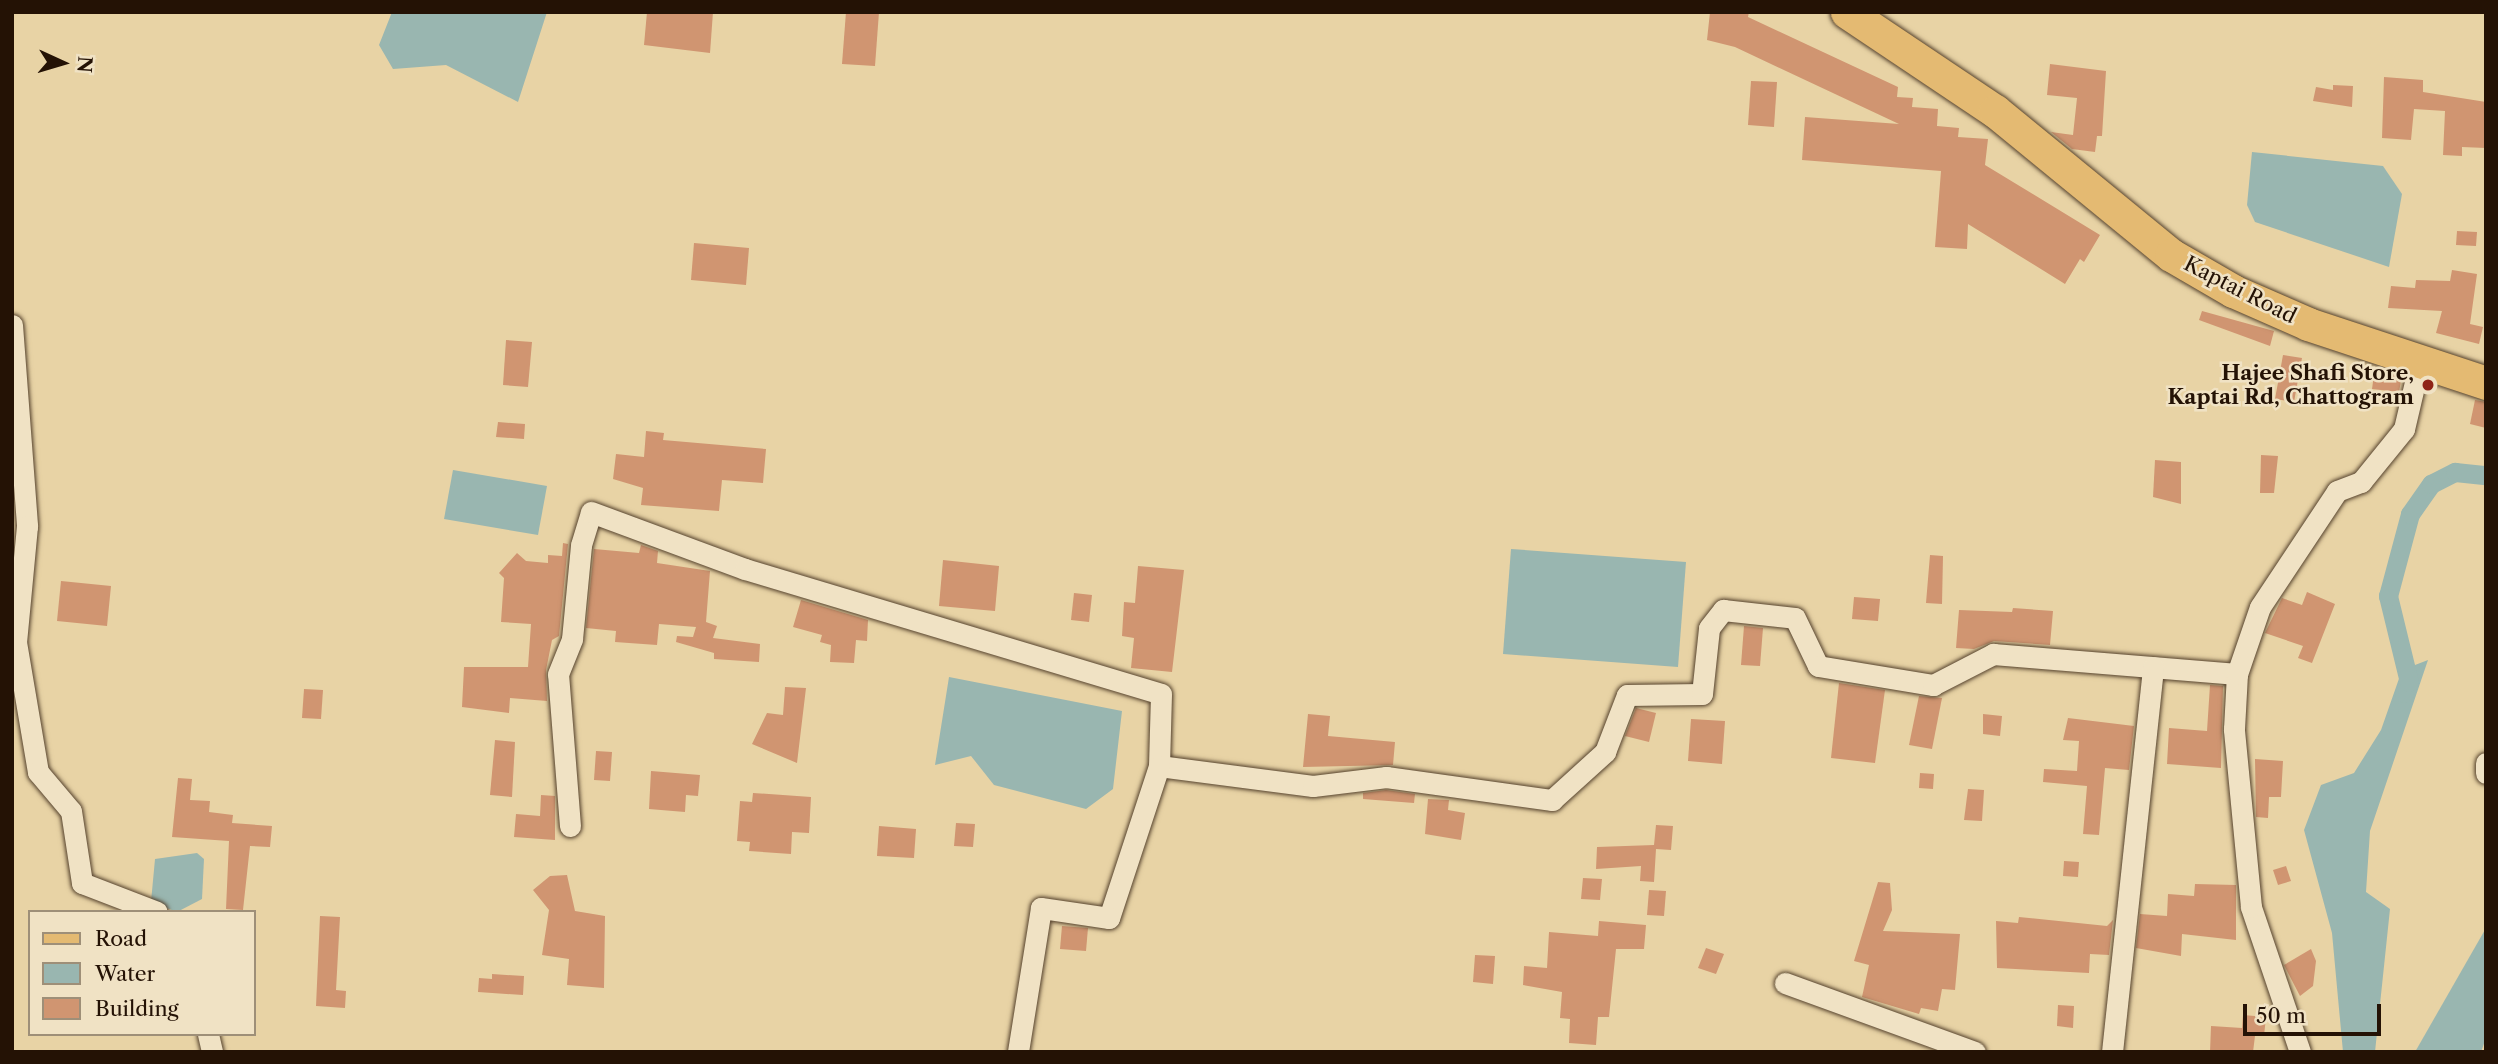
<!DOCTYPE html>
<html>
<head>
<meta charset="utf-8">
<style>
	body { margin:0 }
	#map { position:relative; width:2498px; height:1064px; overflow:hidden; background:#e8d3a5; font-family:"Libre Caslon Text",serif }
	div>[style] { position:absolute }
	.water>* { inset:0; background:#99b6b0 }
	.canal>* { height:19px; margin:-9.5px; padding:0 9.5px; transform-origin:9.5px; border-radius:9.5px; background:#99b6b0 }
	.building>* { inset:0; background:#d09571 }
	.roads { filter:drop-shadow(0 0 2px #55422d) drop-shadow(0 0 2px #55422d) }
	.minor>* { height:21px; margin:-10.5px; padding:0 10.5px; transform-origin:10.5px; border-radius:10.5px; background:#f0e2c4 }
	.primary>* { height:33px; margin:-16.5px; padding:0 16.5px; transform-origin:16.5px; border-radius:16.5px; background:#e4ba72 }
	.dots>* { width:19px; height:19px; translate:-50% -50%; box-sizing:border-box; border:4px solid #f0e2c4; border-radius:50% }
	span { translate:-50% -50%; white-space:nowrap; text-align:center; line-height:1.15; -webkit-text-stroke:5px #f0e2c4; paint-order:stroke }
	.street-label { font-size:21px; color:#241205 }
	.poi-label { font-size:21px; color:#241205; font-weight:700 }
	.right { translate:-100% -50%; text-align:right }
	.frame { position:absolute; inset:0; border:14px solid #241205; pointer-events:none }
	.legend { position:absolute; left:28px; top:910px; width:228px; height:126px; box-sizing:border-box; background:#f0e2c4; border:2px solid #9e8f78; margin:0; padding:9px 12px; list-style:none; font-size:21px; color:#241205 }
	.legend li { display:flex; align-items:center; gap:14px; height:35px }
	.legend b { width:35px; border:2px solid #9e8f78 }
	.north { position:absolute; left:28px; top:28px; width:70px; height:70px; -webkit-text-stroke:5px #f0e2c4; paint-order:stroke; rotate:94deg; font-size:19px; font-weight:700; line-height:28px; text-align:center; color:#241205 }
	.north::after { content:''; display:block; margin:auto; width:24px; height:32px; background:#241205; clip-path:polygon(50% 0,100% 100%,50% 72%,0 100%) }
	.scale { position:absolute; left:2243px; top:1004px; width:138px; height:32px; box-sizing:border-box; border:4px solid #241205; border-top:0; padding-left:9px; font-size:21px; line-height:24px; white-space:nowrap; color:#241205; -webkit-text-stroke:5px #f0e2c4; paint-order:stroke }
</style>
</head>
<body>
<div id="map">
	<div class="water">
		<i style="clip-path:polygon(392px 12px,547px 12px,518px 102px,446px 65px,393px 69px,379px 45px)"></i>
		<i style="clip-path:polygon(2252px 152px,2383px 166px,2402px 194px,2389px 267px,2255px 222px,2247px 205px)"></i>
		<i style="clip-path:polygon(453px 470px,547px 486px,538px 535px,444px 519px)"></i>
		<i style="clip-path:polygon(1511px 549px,1686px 562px,1678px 667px,1503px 654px)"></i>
		<i style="clip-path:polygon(2428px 660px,2370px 831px,2366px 892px,2390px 909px,2375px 1052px,2343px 1052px,2332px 933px,2304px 830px,2321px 785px,2354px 773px,2381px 730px,2402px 670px)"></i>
		<i style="clip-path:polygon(949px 677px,1122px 711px,1113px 789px,1086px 809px,994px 785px,971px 756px,935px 765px)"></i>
		<i style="clip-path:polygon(197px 853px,204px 859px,202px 899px,177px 912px,151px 902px,155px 859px)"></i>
		<i style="clip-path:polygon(2486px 928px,2486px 1038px,2481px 1052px,2415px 1052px)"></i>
	</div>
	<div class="canal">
		<i style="left:2404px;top:693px;width:12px;rotate:-66deg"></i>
		<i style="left:2409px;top:682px;width:89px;rotate:-103.7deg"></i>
		<i style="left:2388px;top:596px;width:85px;rotate:-75deg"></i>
		<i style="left:2410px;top:514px;width:37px;rotate:-55deg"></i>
		<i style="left:2431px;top:484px;width:27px;rotate:-27deg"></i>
		<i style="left:2455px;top:472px;width:31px;rotate:6deg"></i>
	</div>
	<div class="building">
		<i style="clip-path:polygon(647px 12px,713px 12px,710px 53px,644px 45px)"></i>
		<i style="clip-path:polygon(846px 12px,879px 12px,875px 66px,842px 64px)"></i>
		<i style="clip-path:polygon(1710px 12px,1749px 12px,1748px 17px,1898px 87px,1897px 97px,1913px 98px,1912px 107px,1938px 109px,1937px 126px,1959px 128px,1958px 137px,1988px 139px,1985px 165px,2100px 235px,2084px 262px,2080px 259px,2065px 284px,1968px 224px,1967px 249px,1935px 247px,1941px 171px,1802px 160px,1805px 117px,1899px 124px,1735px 47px,1707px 40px)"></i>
		<i style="clip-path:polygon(2050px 64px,2106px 71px,2102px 136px,2097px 136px,2095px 152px,2072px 149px,2051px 132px,2073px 135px,2077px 98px,2047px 95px)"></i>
		<i style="clip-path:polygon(2384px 77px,2423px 80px,2423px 92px,2486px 102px,2486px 148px,2462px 147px,2462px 156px,2443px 155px,2445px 111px,2414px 109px,2411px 140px,2382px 138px)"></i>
		<i style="clip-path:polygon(1751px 81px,1777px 82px,1774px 127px,1748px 125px)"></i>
		<i style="clip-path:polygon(2333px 85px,2353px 86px,2352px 107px,2313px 101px,2316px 87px,2333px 90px)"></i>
		<i style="clip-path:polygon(2457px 231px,2477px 232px,2476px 246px,2456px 245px)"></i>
		<i style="clip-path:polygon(694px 243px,749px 248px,746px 285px,691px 280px)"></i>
		<i style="clip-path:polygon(2452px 270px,2477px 274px,2470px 324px,2483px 327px,2479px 344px,2436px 333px,2442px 311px,2388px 308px,2391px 286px,2415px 288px,2416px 280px,2450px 281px)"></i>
		<i style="clip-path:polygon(2202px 311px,2274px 331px,2270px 346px,2199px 320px)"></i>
		<i style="clip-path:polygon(506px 340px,532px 342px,528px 387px,503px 385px)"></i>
		<i style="clip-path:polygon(2283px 355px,2302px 358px,2294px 402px,2275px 399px)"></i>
		<i style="clip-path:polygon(2375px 368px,2402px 375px,2399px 392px,2372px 389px)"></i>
		<i style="clip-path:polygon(2475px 400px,2486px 402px,2486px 428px,2470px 424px)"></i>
		<i style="clip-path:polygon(498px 422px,525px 424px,524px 439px,496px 437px)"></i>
		<i style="clip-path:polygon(646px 431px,664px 433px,663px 440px,766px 449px,763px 483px,722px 480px,719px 511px,641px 505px,643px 488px,613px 479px,616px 454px,644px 457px)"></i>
		<i style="clip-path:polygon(2261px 455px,2278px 456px,2274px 493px,2260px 493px)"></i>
		<i style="clip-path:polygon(2155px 460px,2181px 462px,2181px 504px,2153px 497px)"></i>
		<i style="clip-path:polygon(563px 543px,568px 544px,559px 636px,552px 640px,546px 670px,547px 701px,510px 698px,509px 713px,462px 707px,464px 667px,528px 667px,531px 624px,501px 622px,504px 578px,499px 573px,517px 553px,526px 561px,548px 563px,548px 555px,562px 556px)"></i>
		<i style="clip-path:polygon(641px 545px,658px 551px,657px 563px,710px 571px,706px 622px,717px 626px,713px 638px,760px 644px,759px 662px,714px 659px,714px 653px,676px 642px,677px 636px,693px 637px,696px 627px,659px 624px,657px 645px,615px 642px,616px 631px,586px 628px,594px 549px,639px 553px)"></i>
		<i style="clip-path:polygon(1930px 555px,1943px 556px,1942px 604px,1926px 603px)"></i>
		<i style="clip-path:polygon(943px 560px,999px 566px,995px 611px,939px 606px)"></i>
		<i style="clip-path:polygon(1138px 566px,1184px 570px,1172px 672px,1131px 668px,1134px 638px,1122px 636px,1124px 602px,1135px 603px)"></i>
		<i style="clip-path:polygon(61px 581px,111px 586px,107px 626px,57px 621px)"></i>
		<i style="clip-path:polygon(2307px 592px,2335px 604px,2312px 663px,2298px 658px,2303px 646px,2265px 633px,2282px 598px,2302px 605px)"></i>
		<i style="clip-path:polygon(1074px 593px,1092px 595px,1089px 622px,1071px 620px)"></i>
		<i style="clip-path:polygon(1854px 597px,1880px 599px,1878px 621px,1852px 619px)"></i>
		<i style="clip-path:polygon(801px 600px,868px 620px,867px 641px,856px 640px,854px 663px,830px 662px,831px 645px,820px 642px,822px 635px,793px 627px)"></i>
		<i style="clip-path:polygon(2013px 608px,2053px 611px,2050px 645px,1994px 641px,1974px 649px,1956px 648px,1959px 610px,2012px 612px)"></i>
		<i style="clip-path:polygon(1744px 626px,1763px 628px,1760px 666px,1741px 665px)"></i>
		<i style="clip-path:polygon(1839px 683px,1885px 690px,1875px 763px,1831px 758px)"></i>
		<i style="clip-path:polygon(2210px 685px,2223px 686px,2221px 768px,2167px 764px,2169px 728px,2207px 731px)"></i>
		<i style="clip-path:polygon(785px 687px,806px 688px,797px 763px,752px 744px,767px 713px,783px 715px)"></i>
		<i style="clip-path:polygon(304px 689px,323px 690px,321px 719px,302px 718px)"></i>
		<i style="clip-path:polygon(1919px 696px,1942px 698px,1932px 749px,1909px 745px)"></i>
		<i style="clip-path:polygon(1636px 708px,1656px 713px,1649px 742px,1625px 736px)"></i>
		<i style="clip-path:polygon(1308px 714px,1330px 716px,1328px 736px,1395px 742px,1393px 765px,1303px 767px)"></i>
		<i style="clip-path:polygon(1983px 714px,2002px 716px,2000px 736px,1983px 734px)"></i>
		<i style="clip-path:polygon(2068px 718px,2134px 726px,2129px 770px,2105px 768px,2099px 835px,2083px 834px,2087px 786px,2043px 782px,2044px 769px,2077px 771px,2079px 741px,2063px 740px)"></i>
		<i style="clip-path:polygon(1691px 719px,1725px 721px,1722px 764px,1688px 761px)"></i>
		<i style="clip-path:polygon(495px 740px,515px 742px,512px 797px,490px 795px)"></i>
		<i style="clip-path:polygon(596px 751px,612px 752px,610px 781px,594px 780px)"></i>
		<i style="clip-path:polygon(2255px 759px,2283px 761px,2281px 797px,2269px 797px,2268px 818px,2256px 817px)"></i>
		<i style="clip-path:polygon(651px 771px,700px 775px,698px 796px,686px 795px,685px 812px,649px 809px)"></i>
		<i style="clip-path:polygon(1920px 773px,1934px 774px,1933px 789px,1919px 788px)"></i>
		<i style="clip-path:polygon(178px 778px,192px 779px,190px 800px,210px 801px,209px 812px,233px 815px,232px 823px,272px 826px,270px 847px,250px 846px,243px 910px,226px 909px,229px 841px,172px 837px)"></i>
		<i style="clip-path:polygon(1968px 789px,1984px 790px,1982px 821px,1964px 820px)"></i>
		<i style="clip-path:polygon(1386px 790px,1415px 794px,1414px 803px,1363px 799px,1363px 793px)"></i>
		<i style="clip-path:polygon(753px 793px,811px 797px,809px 833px,792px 832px,791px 854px,749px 851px,750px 842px,737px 841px,740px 801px,752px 802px)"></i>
		<i style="clip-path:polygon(541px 795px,555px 796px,555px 840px,514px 837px,516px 814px,540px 816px)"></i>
		<i style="clip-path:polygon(1428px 799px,1449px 800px,1448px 810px,1465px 813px,1461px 840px,1425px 834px)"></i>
		<i style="clip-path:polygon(956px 823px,975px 824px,973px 847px,954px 846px)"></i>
		<i style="clip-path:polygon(1656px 825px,1673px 826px,1671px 850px,1656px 849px,1654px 882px,1640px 881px,1641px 866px,1596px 869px,1597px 847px,1654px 845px)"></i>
		<i style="clip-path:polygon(879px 826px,916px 829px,914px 858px,877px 856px)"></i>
		<i style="clip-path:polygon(2064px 861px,2079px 862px,2078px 877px,2063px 876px)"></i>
		<i style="clip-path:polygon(2286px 866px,2291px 881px,2278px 885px,2273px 870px)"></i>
		<i style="clip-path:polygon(567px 875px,575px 911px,605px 916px,604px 988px,567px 985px,569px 959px,542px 955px,549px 910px,533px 890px,550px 876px)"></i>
		<i style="clip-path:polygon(1583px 878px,1602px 879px,1600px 900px,1581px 899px)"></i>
		<i style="clip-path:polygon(1878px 882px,1890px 883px,1892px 910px,1883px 931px,1960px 934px,1955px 990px,1942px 989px,1938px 1011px,1921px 1008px,1919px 1014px,1862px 997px,1869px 965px,1854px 961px)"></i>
		<i style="clip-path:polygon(2195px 884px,2236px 885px,2236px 940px,2182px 934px,2181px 956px,2136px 948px,2140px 914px,2167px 916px,2168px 894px,2194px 896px)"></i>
		<i style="clip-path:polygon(1649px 890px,1666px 891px,1664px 916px,1647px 915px)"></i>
		<i style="clip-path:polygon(320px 916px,340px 917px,336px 990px,346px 991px,345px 1008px,316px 1006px)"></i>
		<i style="clip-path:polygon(2019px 917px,2107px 926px,2113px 920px,2109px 955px,2090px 954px,2089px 973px,1997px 968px,1996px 921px,2018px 923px)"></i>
		<i style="clip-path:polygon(1599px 921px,1646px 925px,1644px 949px,1616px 949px,1609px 1017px,1598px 1017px,1596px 1045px,1569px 1043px,1570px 1019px,1560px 1018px,1562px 992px,1523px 985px,1524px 966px,1547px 968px,1549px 932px,1598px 936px)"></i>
		<i style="clip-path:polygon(1062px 926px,1088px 928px,1086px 951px,1060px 949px)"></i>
		<i style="clip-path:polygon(1706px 948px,1724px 954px,1716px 974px,1698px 968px)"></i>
		<i style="clip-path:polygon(2311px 949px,2316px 961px,2313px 986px,2300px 996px,2284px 965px)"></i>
		<i style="clip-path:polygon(1475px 955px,1495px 956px,1493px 984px,1473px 982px)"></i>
		<i style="clip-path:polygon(492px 974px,524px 976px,523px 995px,478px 992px,479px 978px,492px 979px)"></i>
		<i style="clip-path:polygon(2058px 1005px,2074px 1006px,2073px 1028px,2057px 1026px)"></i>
		<i style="clip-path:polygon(2243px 1015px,2266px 1017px,2264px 1036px,2255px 1036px,2253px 1052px,2210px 1052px,2211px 1026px,2242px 1028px)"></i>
	</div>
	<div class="roads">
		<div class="minor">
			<i style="left:12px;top:325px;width:202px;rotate:85.7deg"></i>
			<i style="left:27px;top:526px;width:117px;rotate:95.4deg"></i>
			<i style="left:16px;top:642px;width:132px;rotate:80.4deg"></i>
			<i style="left:38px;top:772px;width:51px;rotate:49.8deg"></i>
			<i style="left:71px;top:811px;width:73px;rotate:81.3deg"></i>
			<i style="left:82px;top:883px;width:80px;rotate:21.1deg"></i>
			<i style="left:2486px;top:763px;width:10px;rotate:90deg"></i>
			<i style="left:1159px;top:766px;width:155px;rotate:7.4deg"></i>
			<i style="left:1313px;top:786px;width:74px;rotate:-7deg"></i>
			<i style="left:1386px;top:777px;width:168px;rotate:7.9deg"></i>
			<i style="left:1552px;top:800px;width:72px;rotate:-42.2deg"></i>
			<i style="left:1605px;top:752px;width:61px;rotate:-68.9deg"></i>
			<i style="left:1627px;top:695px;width:75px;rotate:-0.8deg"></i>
			<i style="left:1702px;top:694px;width:66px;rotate:-83.9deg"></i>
			<i style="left:1709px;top:628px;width:23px;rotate:-52deg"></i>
			<i style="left:1723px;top:610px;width:72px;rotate:6.3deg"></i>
			<i style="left:1795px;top:618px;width:53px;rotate:64.4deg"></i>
			<i style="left:1818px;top:666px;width:117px;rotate:9.4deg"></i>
			<i style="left:1933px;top:685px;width:68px;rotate:-27.3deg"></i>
			<i style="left:1993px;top:654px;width:245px;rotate:4.7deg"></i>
			<i style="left:570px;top:826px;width:152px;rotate:-94.5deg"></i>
			<i style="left:558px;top:674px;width:38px;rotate:-68deg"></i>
			<i style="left:572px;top:639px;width:94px;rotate:-84.5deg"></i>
			<i style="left:581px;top:545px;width:34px;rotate:-73deg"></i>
			<i style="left:591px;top:512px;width:164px;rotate:20.3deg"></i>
			<i style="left:745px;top:569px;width:434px;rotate:16.7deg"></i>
			<i style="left:1161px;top:694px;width:72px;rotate:91.6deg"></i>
			<i style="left:1159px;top:766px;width:160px;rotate:108.2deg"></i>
			<i style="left:1109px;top:918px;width:69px;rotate:-171.6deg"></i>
			<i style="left:1041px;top:908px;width:146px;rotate:99.1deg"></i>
			<i style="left:1785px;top:983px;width:202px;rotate:20deg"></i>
			<i style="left:208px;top:1034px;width:18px;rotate:77deg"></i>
			<i style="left:2112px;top:1052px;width:387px;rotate:-83.9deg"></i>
			<i style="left:2300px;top:1052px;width:153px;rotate:-108.7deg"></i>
			<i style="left:2251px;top:907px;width:179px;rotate:-95.5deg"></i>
			<i style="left:2234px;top:729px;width:55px;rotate:-86.9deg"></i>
			<i style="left:2237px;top:674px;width:71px;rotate:-71.1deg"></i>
			<i style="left:2260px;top:607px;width:139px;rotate:-56.4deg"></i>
			<i style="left:2337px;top:491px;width:26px;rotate:-21deg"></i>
			<i style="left:2361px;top:482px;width:68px;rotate:-50.9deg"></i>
			<i style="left:2404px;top:429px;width:70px;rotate:-76.8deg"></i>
		</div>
		<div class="primary">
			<i style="left:1847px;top:12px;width:178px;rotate:33.8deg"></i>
			<i style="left:1995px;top:111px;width:227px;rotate:39.3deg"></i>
			<i style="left:2171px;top:255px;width:72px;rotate:30.1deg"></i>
			<i style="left:2233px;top:291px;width:82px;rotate:23.7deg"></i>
			<i style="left:2308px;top:324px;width:188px;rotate:18.3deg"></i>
		</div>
	</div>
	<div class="dots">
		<i style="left:2428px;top:385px;background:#8f2418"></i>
	</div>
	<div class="street-label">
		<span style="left:2240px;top:290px;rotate:27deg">Kaptai Road</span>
	</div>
	<div class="poi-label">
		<span class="right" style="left:2414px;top:385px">Hajee Shafi Store,<br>Kaptai Rd, Chattogram</span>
	</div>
	<div class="frame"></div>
	<ul class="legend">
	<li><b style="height:9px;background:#e4ba72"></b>Road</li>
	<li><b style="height:19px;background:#99b6b0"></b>Water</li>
	<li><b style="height:19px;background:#d09571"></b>Building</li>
	</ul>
	<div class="north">N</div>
	<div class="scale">50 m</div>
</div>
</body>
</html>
